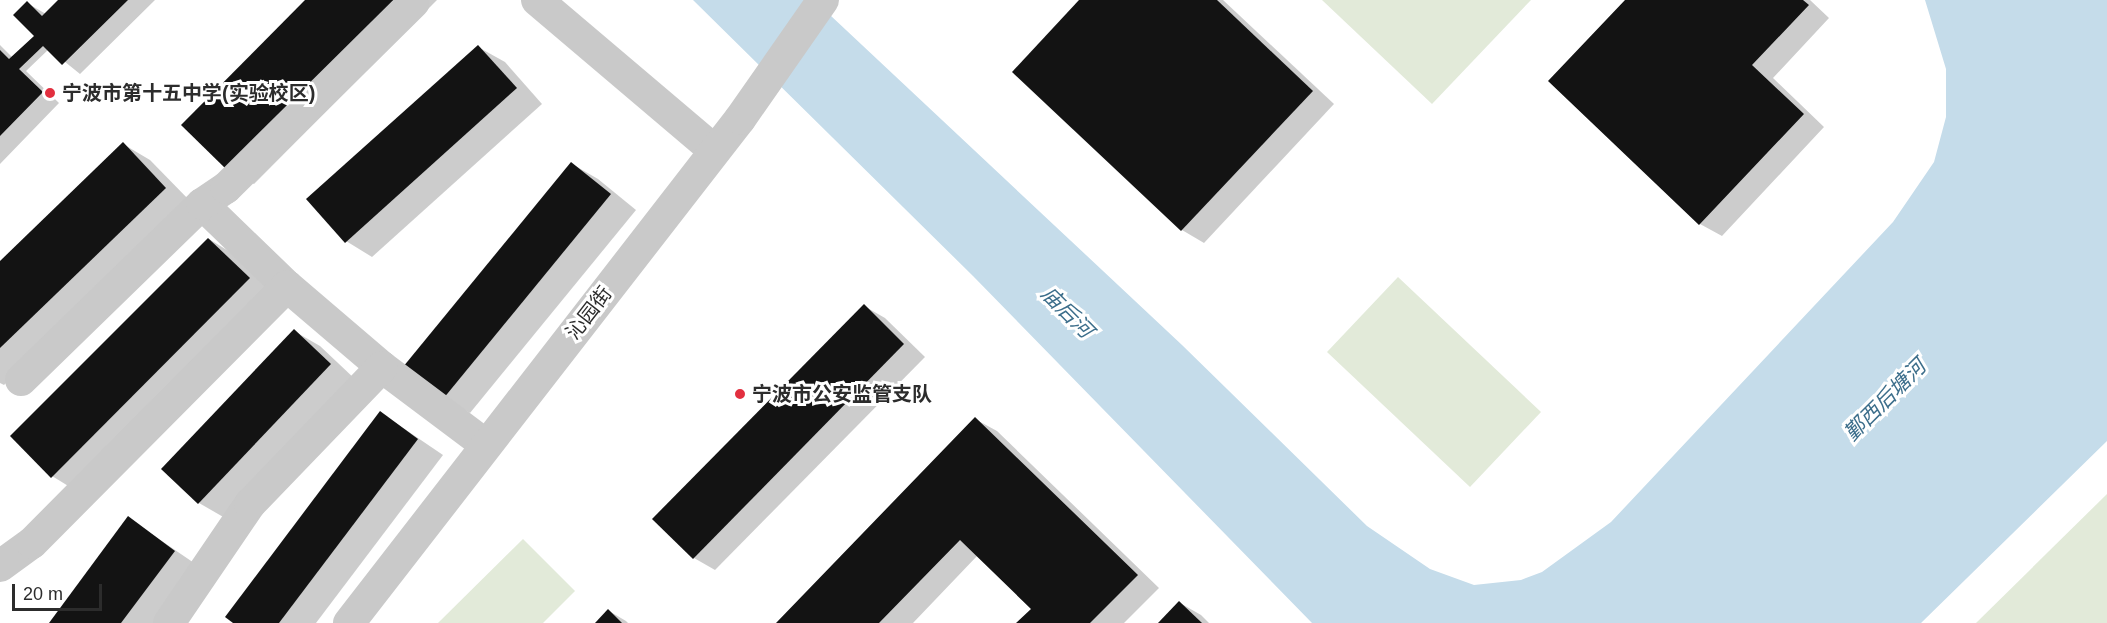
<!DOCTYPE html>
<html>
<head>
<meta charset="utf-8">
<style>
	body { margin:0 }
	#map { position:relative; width:2107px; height:623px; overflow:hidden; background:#fff; font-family:Arial,"Noto Sans SC",sans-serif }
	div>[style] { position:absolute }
	.green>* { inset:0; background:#e2ead9 }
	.water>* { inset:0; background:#c5dcea }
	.shadow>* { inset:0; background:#0003 }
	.building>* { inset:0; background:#131313 }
	.minor>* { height:32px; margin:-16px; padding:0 16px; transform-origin:16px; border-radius:16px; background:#c9c9c9 }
	.dots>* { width:16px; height:16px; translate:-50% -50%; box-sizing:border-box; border:3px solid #fff; border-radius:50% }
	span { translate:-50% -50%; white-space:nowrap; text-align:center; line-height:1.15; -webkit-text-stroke:6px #fff; paint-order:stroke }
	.poi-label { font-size:20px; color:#2c2c2c; font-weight:700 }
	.left { translate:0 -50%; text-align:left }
	.street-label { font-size:20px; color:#2c2c2c }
	.water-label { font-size:21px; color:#3c6e8b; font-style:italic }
	.scale { position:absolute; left:12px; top:584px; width:90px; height:27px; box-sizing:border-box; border:3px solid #2c2c2c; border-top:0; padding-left:8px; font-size:18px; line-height:21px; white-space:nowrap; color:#2c2c2c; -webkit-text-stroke:4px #fff; paint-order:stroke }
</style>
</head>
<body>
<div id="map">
	<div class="green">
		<i style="clip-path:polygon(1322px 0,1531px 0,1432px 104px)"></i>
		<i style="clip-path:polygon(1398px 277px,1541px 412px,1470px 487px,1327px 352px)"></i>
		<i style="clip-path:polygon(2107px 494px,2107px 623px,1976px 623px)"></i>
		<i style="clip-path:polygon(523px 539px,575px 591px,543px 623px,438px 623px)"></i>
	</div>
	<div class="water">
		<i style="clip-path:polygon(693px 0,814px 0,1182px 345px,1367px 526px,1430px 569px,1474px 585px,1521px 580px,1542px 572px,1611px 522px,1893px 222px,1934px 162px,1946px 117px,1946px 69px,1925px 0,2107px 0,2107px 441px,1921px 623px,1312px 623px,973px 276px)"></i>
	</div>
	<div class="shadow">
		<i style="clip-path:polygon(60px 0,155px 0,80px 74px,49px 49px,26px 71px,59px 103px,0 164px,0 45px,13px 58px,36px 36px,27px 3px,46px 14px)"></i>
		<i style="clip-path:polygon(307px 0,437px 0,254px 184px,228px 169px)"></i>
		<i style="clip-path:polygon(1081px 0,1223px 0,1334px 104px,1204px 243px,1182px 230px,1014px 72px)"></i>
		<i style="clip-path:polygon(1627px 0,1810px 0,1829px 18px,1773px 78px,1824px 127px,1722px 236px,1700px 224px)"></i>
		<i style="clip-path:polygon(478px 47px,505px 62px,542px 104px,372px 257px,346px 241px)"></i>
		<i style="clip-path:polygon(123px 144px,150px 160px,192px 203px,4px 385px,0 383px,0 264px)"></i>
		<i style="clip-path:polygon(572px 164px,598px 179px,636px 210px,470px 413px,444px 398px)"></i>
		<i style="clip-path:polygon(209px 239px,235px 255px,275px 294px,78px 492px,52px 476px)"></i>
		<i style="clip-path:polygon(864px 306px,885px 318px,925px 357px,715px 570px,694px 558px)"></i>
		<i style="clip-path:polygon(294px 331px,320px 346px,356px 380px,225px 518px,199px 503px)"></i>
		<i style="clip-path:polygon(381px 413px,443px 455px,316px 623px,236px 623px)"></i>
		<i style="clip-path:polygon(975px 419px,997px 431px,1159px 588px,1124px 623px,1018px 623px,1033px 609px,978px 555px,913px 623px,779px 623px)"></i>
		<i style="clip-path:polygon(128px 518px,200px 567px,159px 623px,51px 623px)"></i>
		<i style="clip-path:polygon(1180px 603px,1201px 615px,1209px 623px,1160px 623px)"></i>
		<i style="clip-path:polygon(609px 611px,626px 621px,628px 623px,598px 623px)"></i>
	</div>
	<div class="building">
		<i style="clip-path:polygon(58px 0,128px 0,62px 65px,43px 46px,19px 69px,43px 92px,0 136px,0 50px,9px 59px,34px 36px,13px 15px,27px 1px,42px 16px)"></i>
		<i style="clip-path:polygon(305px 0,396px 0,227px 170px,181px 125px)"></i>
		<i style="clip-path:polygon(1079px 0,1217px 0,1313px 91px,1181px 231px,1012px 72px)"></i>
		<i style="clip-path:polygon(1625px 0,1803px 0,1809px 5px,1752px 65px,1804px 114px,1699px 225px,1548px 81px)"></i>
		<i style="clip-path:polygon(478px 45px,517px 88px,345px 243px,306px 199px)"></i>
		<i style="clip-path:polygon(123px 142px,166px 188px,0 348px,0 261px)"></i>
		<i style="clip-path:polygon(571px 162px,611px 194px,443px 399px,403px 367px)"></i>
		<i style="clip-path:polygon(208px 238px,250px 278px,51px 478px,10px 436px)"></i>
		<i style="clip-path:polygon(864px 304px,904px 344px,693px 559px,652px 519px)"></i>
		<i style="clip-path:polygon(294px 329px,331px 364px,198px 504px,161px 469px)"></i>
		<i style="clip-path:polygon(380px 411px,418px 439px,279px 623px,233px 623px,225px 617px)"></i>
		<i style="clip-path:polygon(975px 417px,1138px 575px,1090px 623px,1016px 623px,1031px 609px,960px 540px,879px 623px,776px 623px)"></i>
		<i style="clip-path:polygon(128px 516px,175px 551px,121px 623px,49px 623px)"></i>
		<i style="clip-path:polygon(1179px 601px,1202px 623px,1158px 623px)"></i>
		<i style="clip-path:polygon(608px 609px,622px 623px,595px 623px)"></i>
	</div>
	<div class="minor">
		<i style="left:537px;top:0;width:233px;rotate:40.3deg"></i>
		<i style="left:202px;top:204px;width:118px;rotate:44deg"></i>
		<i style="left:287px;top:286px;width:125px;rotate:40.5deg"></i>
		<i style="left:382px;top:367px;width:130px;rotate:36.9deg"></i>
		<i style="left:21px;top:380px;width:252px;rotate:-44.2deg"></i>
		<i style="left:202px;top:204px;width:29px;rotate:-34deg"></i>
		<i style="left:226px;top:188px;width:264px;rotate:-44.7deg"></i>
		<i style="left:0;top:566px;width:39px;rotate:-36deg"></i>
		<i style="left:32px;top:543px;width:362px;rotate:-45.2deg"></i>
		<i style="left:169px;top:623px;width:144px;rotate:-55.8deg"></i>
		<i style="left:250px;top:504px;width:190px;rotate:-46.1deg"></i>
		<i style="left:349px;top:623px;width:638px;rotate:-52.2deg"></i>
		<i style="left:740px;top:119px;width:145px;rotate:-55.1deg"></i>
	</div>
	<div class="dots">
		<i style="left:50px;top:93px;background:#e22f3f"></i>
		<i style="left:740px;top:394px;background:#e22f3f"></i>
	</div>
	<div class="poi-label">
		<span class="left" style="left:62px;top:93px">宁波市第十五中学(实验校区)</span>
		<span class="left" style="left:752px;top:394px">宁波市公安监管支队</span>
	</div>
	<div class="street-label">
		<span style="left:589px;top:313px;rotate:-52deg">沁园街</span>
	</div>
	<div class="water-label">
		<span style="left:1067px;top:312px;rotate:45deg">庙后河</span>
		<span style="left:1885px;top:400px;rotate:-45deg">鄞西后塘河</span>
	</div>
	<div class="scale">20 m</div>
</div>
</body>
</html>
